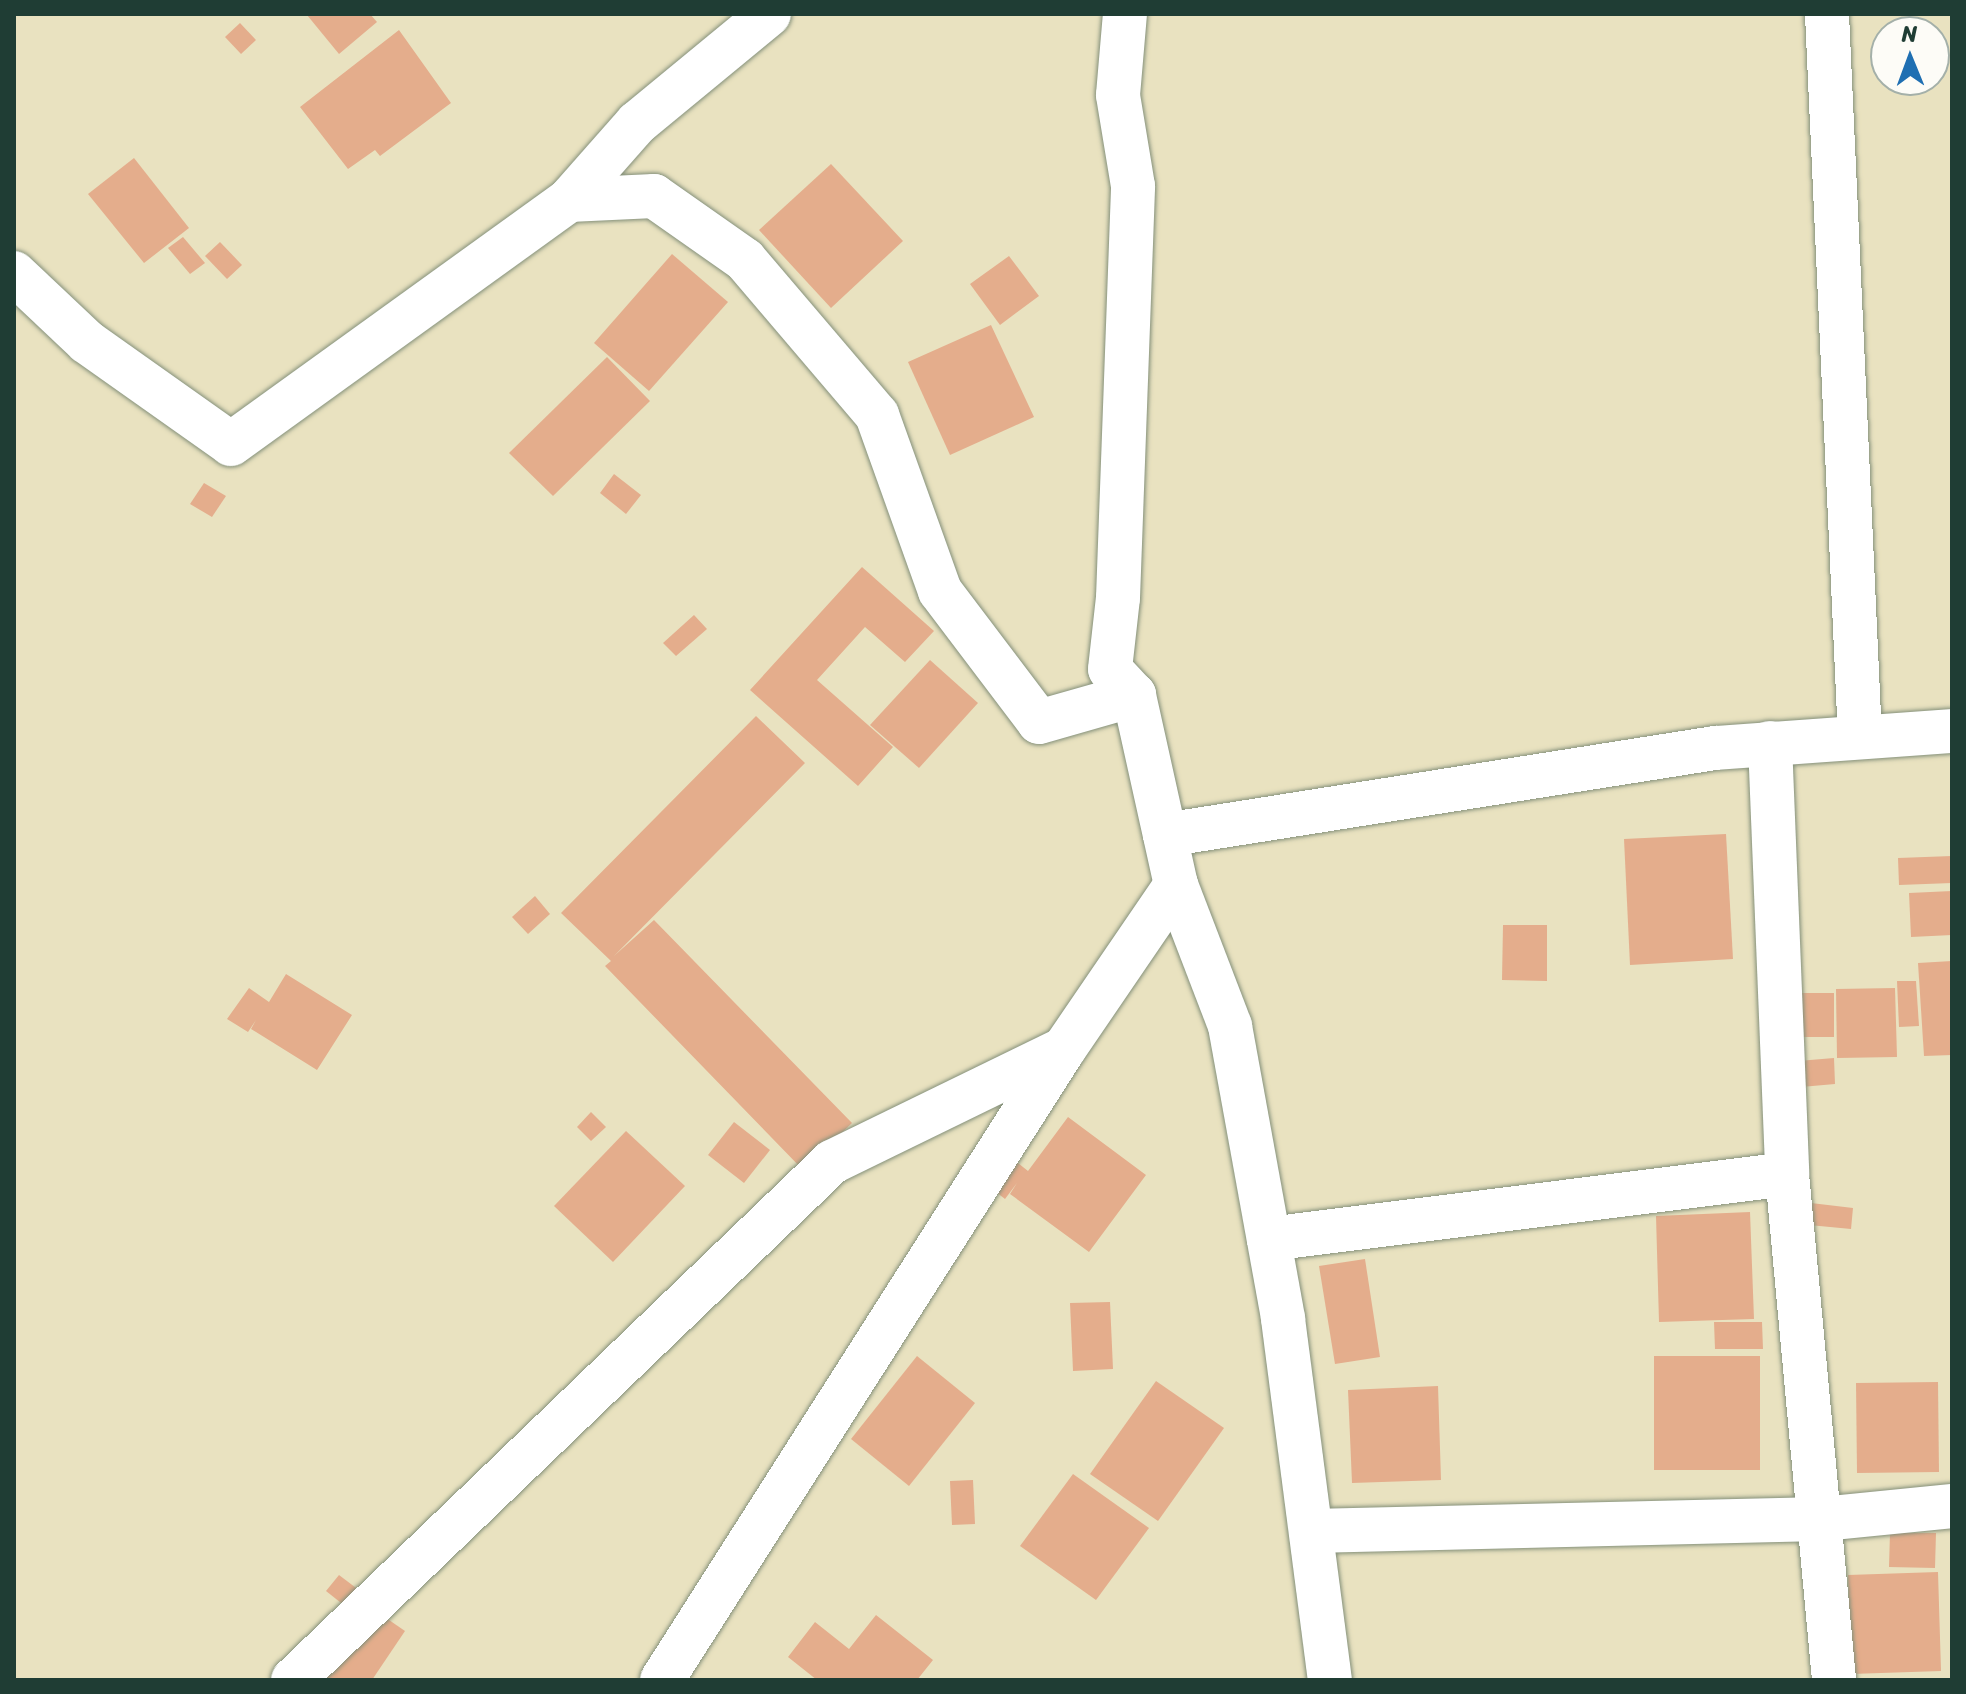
<!DOCTYPE html>
<html>
<head>
<meta charset="utf-8">
<style>
	body { margin:0 }
	#map { position:relative; width:1966px; height:1694px; overflow:hidden; background:#e9e2c0; font-family:Sriracha,sans-serif }
	div>[style] { position:absolute }
	.building>* { inset:0; background:#e4ad8c }
	.roads { filter:drop-shadow(0 0 2px #84907a) drop-shadow(0 0 2px #84907a) }
	.minor>* { height:44px; margin:-22px; padding:0 22px; transform-origin:22px; border-radius:22px; background:#fff }
	span { translate:-50% -50%; white-space:nowrap; text-align:center; line-height:1.15; -webkit-text-stroke:8px #fdfcf7; paint-order:stroke }
	.frame { position:absolute; inset:0; border:16px solid #1f3d34; pointer-events:none }
	.north { position:absolute; left:1870px; top:16px; width:80px; height:80px; box-sizing:border-box; background:#fdfcf7; border:2px solid #a4b0a9; border-radius:50%; rotate:359deg; font-size:22px; font-weight:700; line-height:32px; text-align:center; color:#1f3d34 }
	.north::after { content:''; display:block; margin:auto; width:28px; height:36px; background:#1f6fb2; clip-path:polygon(50% 0,100% 100%,50% 72%,0 100%) }
</style>
</head>
<body>
<div id="map">
	<div class="building">
		<i style="clip-path:polygon(370px 14px,377px 22px,339px 54px,307px 15px)"></i>
		<i style="clip-path:polygon(240px 23px,256px 40px,241px 54px,225px 37px)"></i>
		<i style="clip-path:polygon(399px 30px,451px 103px,380px 156px,375px 150px,348px 169px,300px 107px)"></i>
		<i style="clip-path:polygon(134px 158px,189px 228px,144px 263px,88px 194px)"></i>
		<i style="clip-path:polygon(831px 164px,903px 241px,831px 308px,759px 230px)"></i>
		<i style="clip-path:polygon(183px 237px,205px 263px,190px 274px,168px 248px)"></i>
		<i style="clip-path:polygon(220px 242px,242px 265px,227px 279px,205px 256px)"></i>
		<i style="clip-path:polygon(672px 254px,728px 302px,649px 391px,594px 343px)"></i>
		<i style="clip-path:polygon(1009px 256px,1039px 296px,1000px 325px,970px 284px)"></i>
		<i style="clip-path:polygon(991px 325px,1034px 417px,950px 455px,908px 362px)"></i>
		<i style="clip-path:polygon(607px 357px,650px 401px,553px 496px,509px 453px)"></i>
		<i style="clip-path:polygon(614px 474px,641px 495px,626px 514px,600px 493px)"></i>
		<i style="clip-path:polygon(204px 483px,226px 496px,212px 517px,190px 504px)"></i>
		<i style="clip-path:polygon(862px 567px,934px 631px,905px 662px,865px 627px,817px 680px,893px 747px,858px 786px,750px 690px)"></i>
		<i style="clip-path:polygon(694px 615px,707px 629px,676px 656px,663px 643px)"></i>
		<i style="clip-path:polygon(930px 660px,978px 703px,919px 768px,870px 725px)"></i>
		<i style="clip-path:polygon(756px 716px,805px 763px,614px 956px,654px 920px,852px 1123px,803px 1170px,605px 966px,611px 961px,561px 913px)"></i>
		<i style="clip-path:polygon(1726px 834px,1733px 959px,1630px 965px,1624px 839px)"></i>
		<i style="clip-path:polygon(1952px 856px,1952px 883px,1899px 885px,1898px 858px)"></i>
		<i style="clip-path:polygon(1952px 891px,1952px 935px,1911px 937px,1909px 893px)"></i>
		<i style="clip-path:polygon(535px 896px,550px 914px,528px 934px,512px 917px)"></i>
		<i style="clip-path:polygon(1503px 925px,1547px 925px,1547px 981px,1502px 980px)"></i>
		<i style="clip-path:polygon(1952px 961px,1952px 1055px,1924px 1056px,1918px 963px)"></i>
		<i style="clip-path:polygon(286px 974px,352px 1015px,317px 1070px,251px 1029px,256px 1020px,248px 1032px,227px 1019px,249px 988px,269px 1002px)"></i>
		<i style="clip-path:polygon(1897px 981px,1916px 981px,1919px 1026px,1899px 1027px)"></i>
		<i style="clip-path:polygon(1895px 988px,1897px 1057px,1837px 1058px,1836px 989px)"></i>
		<i style="clip-path:polygon(1796px 993px,1834px 993px,1834px 1037px,1797px 1037px)"></i>
		<i style="clip-path:polygon(1834px 1058px,1835px 1084px,1801px 1087px,1798px 1061px)"></i>
		<i style="clip-path:polygon(591px 1112px,606px 1127px,591px 1141px,577px 1127px)"></i>
		<i style="clip-path:polygon(1068px 1117px,1146px 1175px,1089px 1252px,1010px 1194px,1017px 1183px,1005px 1199px,991px 1188px,1013px 1159px,1028px 1171px)"></i>
		<i style="clip-path:polygon(734px 1122px,770px 1150px,744px 1183px,708px 1155px)"></i>
		<i style="clip-path:polygon(626px 1131px,685px 1186px,613px 1262px,554px 1206px)"></i>
		<i style="clip-path:polygon(1811px 1203px,1853px 1208px,1851px 1229px,1809px 1225px)"></i>
		<i style="clip-path:polygon(1750px 1212px,1754px 1319px,1659px 1322px,1656px 1216px)"></i>
		<i style="clip-path:polygon(1365px 1259px,1380px 1357px,1335px 1364px,1319px 1266px)"></i>
		<i style="clip-path:polygon(1110px 1302px,1113px 1369px,1073px 1371px,1070px 1303px)"></i>
		<i style="clip-path:polygon(1714px 1322px,1762px 1322px,1763px 1349px,1715px 1349px)"></i>
		<i style="clip-path:polygon(917px 1356px,975px 1403px,909px 1486px,851px 1439px)"></i>
		<i style="clip-path:polygon(1654px 1356px,1760px 1356px,1760px 1470px,1654px 1470px)"></i>
		<i style="clip-path:polygon(1156px 1381px,1224px 1428px,1158px 1521px,1090px 1474px)"></i>
		<i style="clip-path:polygon(1938px 1382px,1939px 1472px,1857px 1473px,1856px 1383px)"></i>
		<i style="clip-path:polygon(1438px 1386px,1441px 1480px,1352px 1483px,1348px 1390px)"></i>
		<i style="clip-path:polygon(1073px 1474px,1149px 1528px,1096px 1600px,1020px 1546px)"></i>
		<i style="clip-path:polygon(973px 1480px,975px 1524px,952px 1525px,950px 1481px)"></i>
		<i style="clip-path:polygon(1890px 1533px,1936px 1533px,1935px 1568px,1889px 1567px)"></i>
		<i style="clip-path:polygon(1938px 1572px,1941px 1671px,1851px 1674px,1848px 1575px)"></i>
		<i style="clip-path:polygon(339px 1575px,368px 1597px,355px 1614px,326px 1591px)"></i>
		<i style="clip-path:polygon(373px 1609px,405px 1631px,372px 1680px,323px 1680px)"></i>
		<i style="clip-path:polygon(876px 1615px,933px 1660px,917px 1680px,817px 1680px,788px 1657px,815px 1622px,849px 1649px)"></i>
	</div>
	<div class="roads">
		<div class="minor">
			<i style="left:1827px;top:14px;width:724px;rotate:87.39deg"></i>
			<i style="left:569px;top:200px;width:85px;rotate:-2.7deg"></i>
			<i style="left:654px;top:196px;width:111px;rotate:35.1deg"></i>
			<i style="left:745px;top:260px;width:204px;rotate:49.6deg"></i>
			<i style="left:877px;top:415px;width:187px;rotate:70.3deg"></i>
			<i style="left:940px;top:591px;width:164px;rotate:52.9deg"></i>
			<i style="left:1039px;top:722px;width:99px;rotate:-15.9deg"></i>
			<i style="left:14px;top:273px;width:100px;rotate:43.4deg"></i>
			<i style="left:87px;top:342px;width:176px;rotate:35.3deg"></i>
			<i style="left:231px;top:444px;width:417px;rotate:-35.8deg"></i>
			<i style="left:569px;top:200px;width:103px;rotate:-48.6deg"></i>
			<i style="left:637px;top:123px;width:171px;rotate:-39.5deg"></i>
			<i style="left:1770px;top:743px;width:431px;rotate:87.7deg"></i>
			<i style="left:1787px;top:1174px;width:508px;rotate:84.69deg"></i>
			<i style="left:1165px;top:835px;width:557px;rotate:-8.99deg"></i>
			<i style="left:1715px;top:748px;width:238px;rotate:-4.1deg"></i>
			<i style="left:1176px;top:885px;width:151px;rotate:69deg"></i>
			<i style="left:1230px;top:1026px;width:298px;rotate:79.7deg"></i>
			<i style="left:1283px;top:1319px;width:364px;rotate:82.6deg"></i>
			<i style="left:1269px;top:1239px;width:522px;rotate:-7.15deg"></i>
			<i style="left:1311px;top:1531px;width:511px;rotate:-1.35deg"></i>
			<i style="left:1822px;top:1519px;width:131px;rotate:-5.7deg"></i>
			<i style="left:293px;top:1680px;width:748px;rotate:-43.86deg"></i>
			<i style="left:832px;top:1162px;width:258px;rotate:-26deg"></i>
			<i style="left:1064px;top:1049px;width:199px;rotate:-55.7deg"></i>
			<i style="left:1176px;top:885px;width:195px;rotate:-102.5deg"></i>
			<i style="left:1134px;top:695px;width:35px;rotate:-133deg"></i>
			<i style="left:1110px;top:669px;width:71px;rotate:-83.6deg"></i>
			<i style="left:1118px;top:598px;width:412px;rotate:-87.9deg"></i>
			<i style="left:1133px;top:186px;width:92px;rotate:-99.4deg"></i>
			<i style="left:1118px;top:95px;width:81px;rotate:-85.1deg"></i>
			<i style="left:662px;top:1680px;width:748px;rotate:-57.5deg"></i>
		</div>
	</div>
	<div class="frame"></div>
	<div class="north">N</div>
</div>
</body>
</html>
